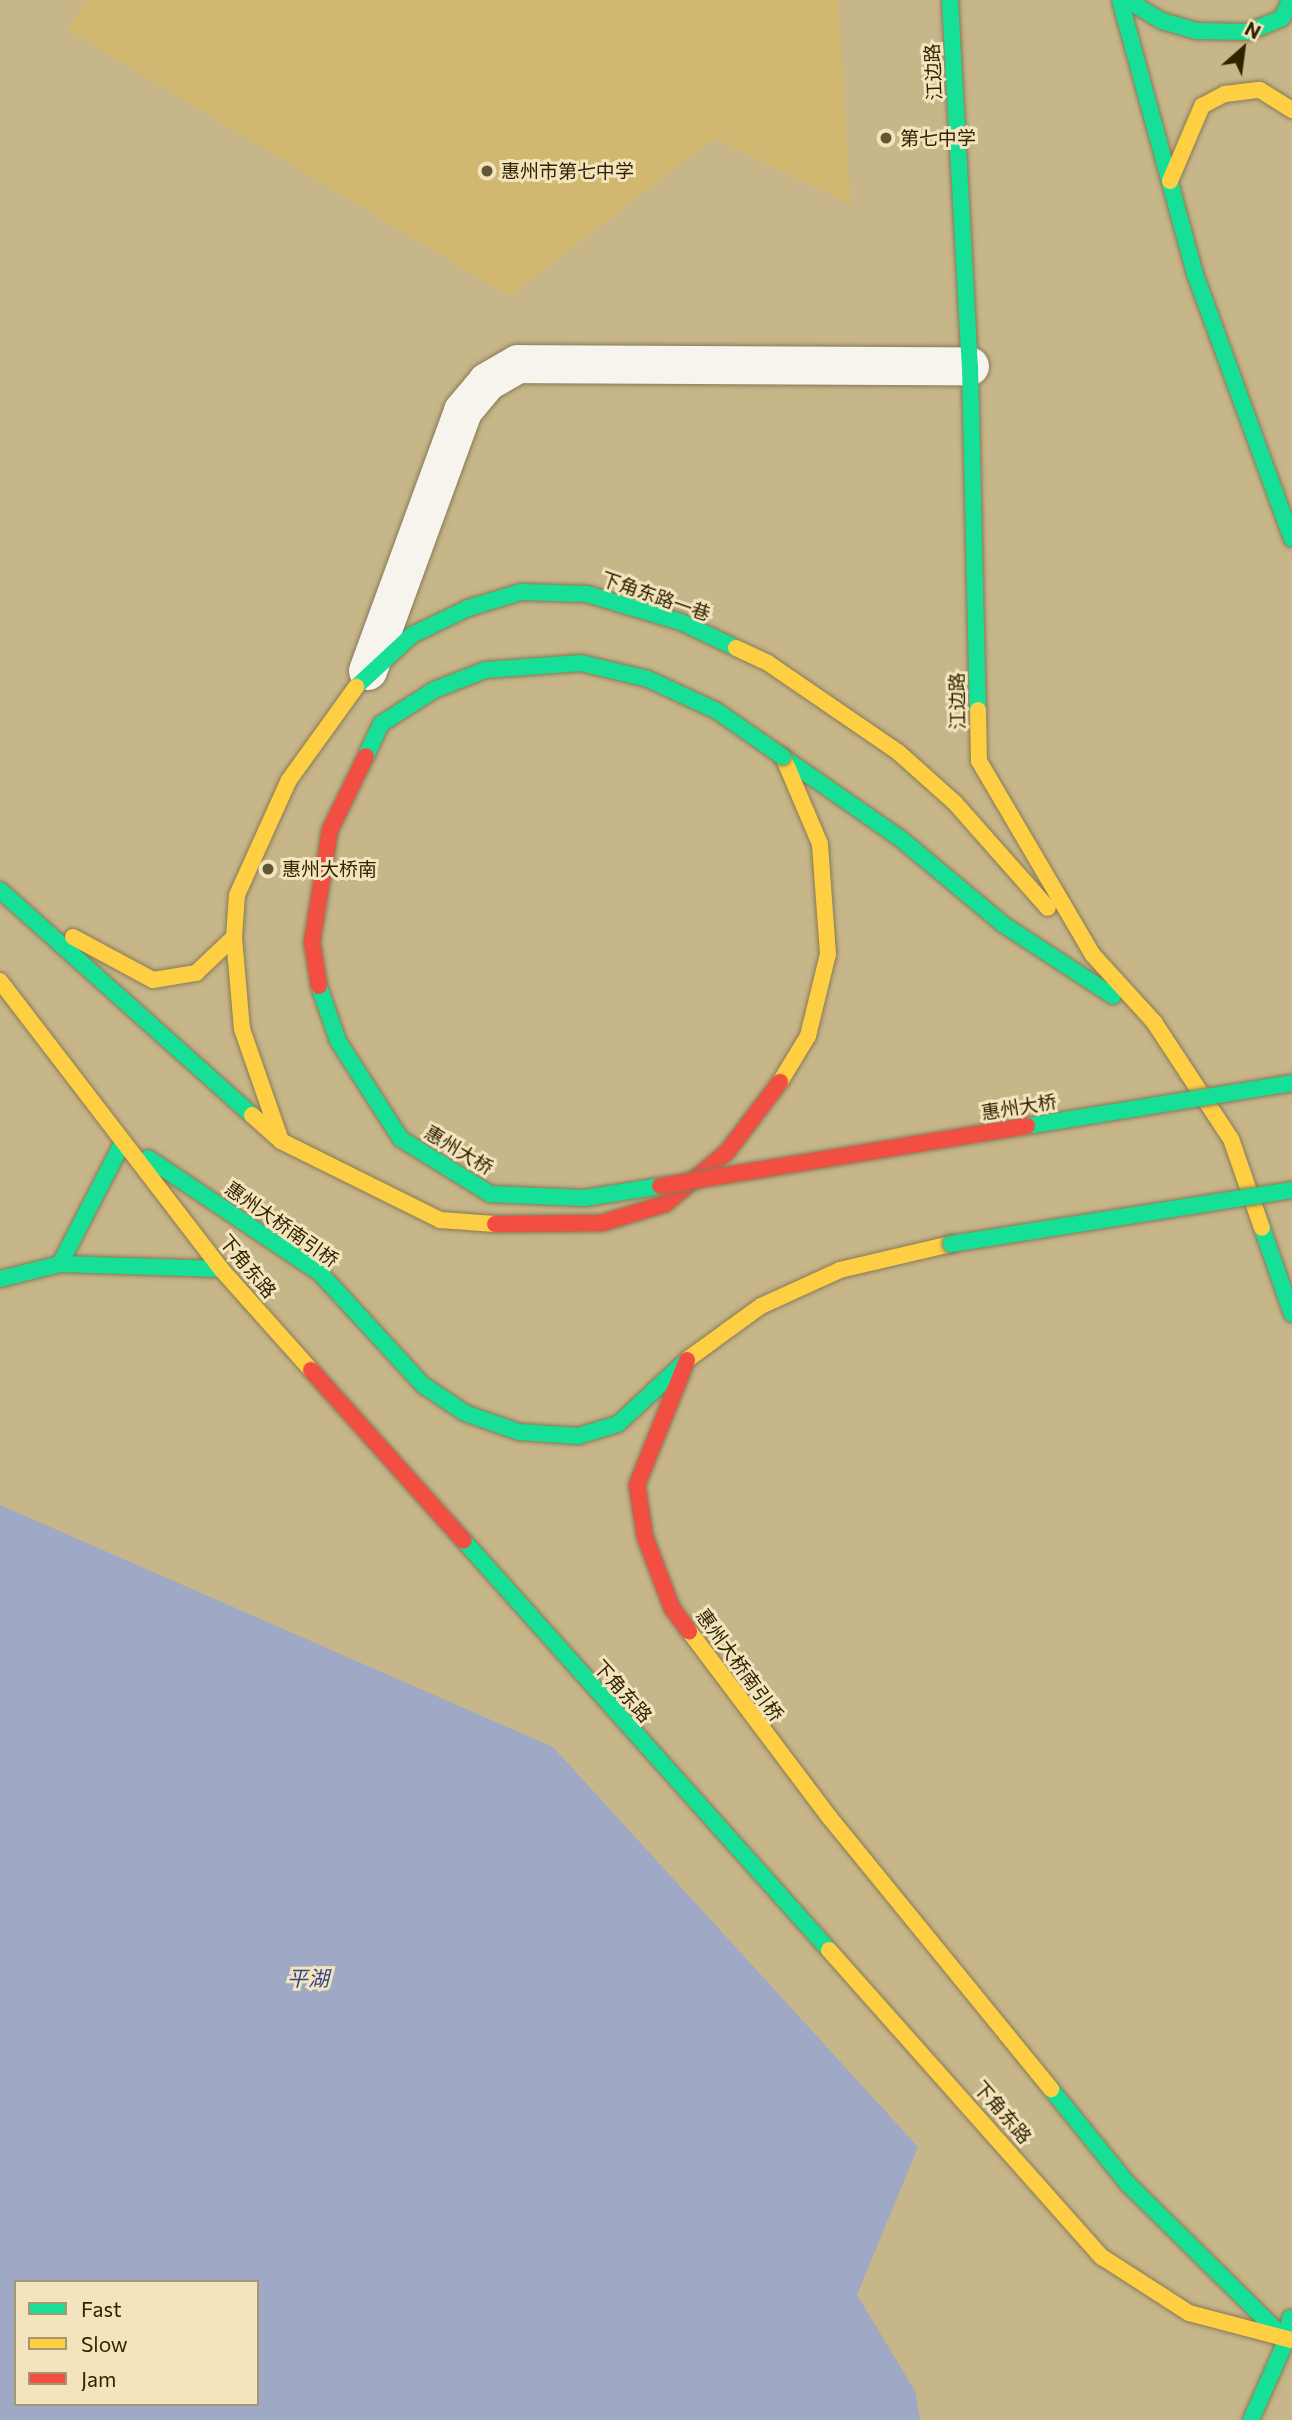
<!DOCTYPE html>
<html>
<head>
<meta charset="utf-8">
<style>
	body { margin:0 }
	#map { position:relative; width:1292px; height:2420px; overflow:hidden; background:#c7b689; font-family:Commissioner,"Noto Sans SC",sans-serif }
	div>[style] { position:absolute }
	.built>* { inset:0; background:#d1b76f }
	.water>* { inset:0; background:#9fa8c4 }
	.roads { filter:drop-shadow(0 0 2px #867a58) drop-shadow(0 0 2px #867a58) }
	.street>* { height:38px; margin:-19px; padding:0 19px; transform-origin:19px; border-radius:19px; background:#f7f4ed }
	.fast>* { height:16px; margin:-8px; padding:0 8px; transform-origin:8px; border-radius:8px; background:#16e098 }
	.slow>* { height:16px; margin:-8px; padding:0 8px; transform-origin:8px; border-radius:8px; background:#ffcf43 }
	.jam>* { height:16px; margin:-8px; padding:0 8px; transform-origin:8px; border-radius:8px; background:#f24e42 }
	.bridges { filter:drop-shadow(0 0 2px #867a58) drop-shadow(0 0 2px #867a58) }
	.fast-bridge>* { height:16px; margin:-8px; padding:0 8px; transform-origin:8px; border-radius:8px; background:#16e098 }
	.jam-bridge>* { height:16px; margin:-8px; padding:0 8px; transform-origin:8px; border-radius:8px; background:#f24e42 }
	.dots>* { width:19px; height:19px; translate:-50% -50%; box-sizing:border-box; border:4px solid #f4e4bd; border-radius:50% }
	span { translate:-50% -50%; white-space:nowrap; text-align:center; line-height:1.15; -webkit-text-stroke:6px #f4e4bd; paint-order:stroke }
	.street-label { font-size:19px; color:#2f2300 }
	.poi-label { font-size:19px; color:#2f2300 }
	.left { translate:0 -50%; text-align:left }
	.water-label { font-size:21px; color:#33468d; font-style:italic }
	.legend { position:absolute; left:14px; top:2280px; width:245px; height:126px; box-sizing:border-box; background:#f4e4bd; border:2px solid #a59771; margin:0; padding:9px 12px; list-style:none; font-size:21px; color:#2f2300 }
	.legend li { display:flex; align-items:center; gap:14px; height:35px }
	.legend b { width:35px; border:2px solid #a59771 }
	.north { position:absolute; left:1208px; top:14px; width:70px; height:70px; -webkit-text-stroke:5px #f4e4bd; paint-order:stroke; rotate:28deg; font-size:19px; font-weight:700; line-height:28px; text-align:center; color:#2f2300 }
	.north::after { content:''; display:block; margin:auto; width:24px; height:32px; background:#2f2300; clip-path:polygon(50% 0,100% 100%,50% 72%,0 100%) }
</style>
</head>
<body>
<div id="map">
	<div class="built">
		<i style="clip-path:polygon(85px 0,838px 0,851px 205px,715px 138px,509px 296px,68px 30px)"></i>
	</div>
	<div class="water">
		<i style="clip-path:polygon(evenodd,0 1505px,553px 1747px,918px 2147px,857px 2295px,915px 2391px,920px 2420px,0 2420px,0 1505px,16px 2282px,257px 2282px,257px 2404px,16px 2404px,16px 2282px)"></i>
	</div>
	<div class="roads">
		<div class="street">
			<i style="left:368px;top:671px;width:277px;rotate:-69.9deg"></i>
			<i style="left:463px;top:411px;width:38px;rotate:-50deg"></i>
			<i style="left:487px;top:382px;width:36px;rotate:-30deg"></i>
			<i style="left:518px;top:364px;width:452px;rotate:0.3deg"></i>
		</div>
		<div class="fast">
			<i style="left:950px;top:0;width:367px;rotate:86.9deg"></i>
			<i style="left:970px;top:366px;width:344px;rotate:88.7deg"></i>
			<i style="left:1120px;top:0;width:284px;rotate:74.7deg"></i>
			<i style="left:1195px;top:274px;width:282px;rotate:69.9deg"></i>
			<i style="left:1127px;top:0;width:41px;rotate:31deg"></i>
			<i style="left:1162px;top:21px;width:37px;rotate:16deg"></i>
			<i style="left:1198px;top:31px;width:50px;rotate:1.1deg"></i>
			<i style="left:1248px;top:32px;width:37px;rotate:-22deg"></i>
			<i style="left:1282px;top:18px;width:20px;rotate:-66deg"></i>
			<i style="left:356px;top:687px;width:76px;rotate:-42.9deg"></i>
			<i style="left:412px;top:635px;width:62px;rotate:-25.7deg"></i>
			<i style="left:468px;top:608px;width:55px;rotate:-16.8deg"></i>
			<i style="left:521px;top:592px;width:66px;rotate:1.7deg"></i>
			<i style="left:587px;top:594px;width:98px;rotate:16.6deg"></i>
			<i style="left:681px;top:622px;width:61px;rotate:25.3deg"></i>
			<i style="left:783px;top:757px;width:144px;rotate:34.8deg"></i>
			<i style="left:901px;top:839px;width:134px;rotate:39.9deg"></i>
			<i style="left:1004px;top:925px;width:130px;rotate:33.1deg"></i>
			<i style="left:0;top:890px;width:338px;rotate:41.8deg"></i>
			<i style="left:148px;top:1158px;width:207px;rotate:33.8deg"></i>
			<i style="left:320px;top:1273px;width:152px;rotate:47.4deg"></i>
			<i style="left:423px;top:1385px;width:50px;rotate:33.7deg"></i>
			<i style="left:465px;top:1413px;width:57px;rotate:19.4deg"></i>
			<i style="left:519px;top:1432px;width:59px;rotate:3.9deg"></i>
			<i style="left:578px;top:1436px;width:42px;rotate:-16.7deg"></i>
			<i style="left:618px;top:1424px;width:96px;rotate:-42.9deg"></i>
			<i style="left:1262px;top:1228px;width:91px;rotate:70.8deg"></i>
			<i style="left:60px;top:1264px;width:137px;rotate:-62.7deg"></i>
			<i style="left:0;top:1279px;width:62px;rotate:-14deg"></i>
			<i style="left:60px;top:1264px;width:161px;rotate:1.8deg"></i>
			<i style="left:464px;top:1541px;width:548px;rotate:48.25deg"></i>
			<i style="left:1051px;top:2089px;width:121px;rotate:51deg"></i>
			<i style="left:1127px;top:2183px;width:219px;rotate:44.6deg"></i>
			<i style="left:1251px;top:2420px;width:86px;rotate:-66.1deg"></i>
			<i style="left:1286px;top:2341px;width:23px;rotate:-80deg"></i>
		</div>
		<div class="slow">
			<i style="left:1170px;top:181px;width:82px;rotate:-66.9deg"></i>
			<i style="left:1202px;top:106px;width:26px;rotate:-28deg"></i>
			<i style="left:1225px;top:94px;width:35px;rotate:-7deg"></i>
			<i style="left:1260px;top:90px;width:38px;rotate:32deg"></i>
			<i style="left:736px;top:648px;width:35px;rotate:25deg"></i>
			<i style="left:768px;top:663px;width:158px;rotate:34.4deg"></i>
			<i style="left:898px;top:752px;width:76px;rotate:41.8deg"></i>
			<i style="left:955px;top:803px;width:140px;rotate:48.5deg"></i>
			<i style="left:978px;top:710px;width:51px;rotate:88.9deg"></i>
			<i style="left:979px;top:761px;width:225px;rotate:59.6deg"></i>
			<i style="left:1093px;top:955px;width:91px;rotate:47.7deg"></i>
			<i style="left:1154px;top:1022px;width:140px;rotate:56.7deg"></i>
			<i style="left:1231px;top:1139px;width:94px;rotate:70.8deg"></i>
			<i style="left:73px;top:937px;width:91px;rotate:28.3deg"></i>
			<i style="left:153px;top:980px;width:44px;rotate:-9.2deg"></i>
			<i style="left:196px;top:973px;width:52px;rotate:-43.5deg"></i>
			<i style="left:0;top:981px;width:363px;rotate:52.5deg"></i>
			<i style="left:221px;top:1269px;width:135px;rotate:48.3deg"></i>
			<i style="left:780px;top:1082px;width:54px;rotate:-58.7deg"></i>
			<i style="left:808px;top:1036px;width:84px;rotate:-76.3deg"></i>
			<i style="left:828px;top:954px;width:110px;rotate:-94.2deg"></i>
			<i style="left:820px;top:844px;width:95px;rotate:-113deg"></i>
			<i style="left:252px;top:1115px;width:39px;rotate:42deg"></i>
			<i style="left:281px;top:1141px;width:178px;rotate:26.4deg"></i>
			<i style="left:440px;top:1220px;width:55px;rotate:4.2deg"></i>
			<i style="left:281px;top:1141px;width:119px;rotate:-109.2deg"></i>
			<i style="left:242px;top:1029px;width:92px;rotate:-95deg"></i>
			<i style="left:234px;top:937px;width:42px;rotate:-85.9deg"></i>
			<i style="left:237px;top:895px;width:126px;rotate:-65.7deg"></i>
			<i style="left:289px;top:780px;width:115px;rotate:-54.2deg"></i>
			<i style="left:688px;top:1359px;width:90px;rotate:-36deg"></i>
			<i style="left:761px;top:1306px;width:87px;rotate:-24.5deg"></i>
			<i style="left:840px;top:1270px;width:114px;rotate:-13.2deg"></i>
			<i style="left:689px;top:1631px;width:234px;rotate:53deg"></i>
			<i style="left:830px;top:1818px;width:350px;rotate:50.8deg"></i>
			<i style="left:829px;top:1950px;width:411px;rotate:48.4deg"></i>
			<i style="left:1102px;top:2257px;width:103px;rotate:32.8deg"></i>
			<i style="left:1189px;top:2313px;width:106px;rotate:14.7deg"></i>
		</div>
		<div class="jam">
			<i style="left:495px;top:1224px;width:107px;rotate:-0.5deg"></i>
			<i style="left:602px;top:1223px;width:66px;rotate:-16.8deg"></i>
			<i style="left:665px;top:1204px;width:81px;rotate:-40deg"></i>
			<i style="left:727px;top:1152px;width:88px;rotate:-52.9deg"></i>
			<i style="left:687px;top:1360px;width:135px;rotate:111.8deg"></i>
			<i style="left:637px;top:1485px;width:53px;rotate:81.3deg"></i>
			<i style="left:645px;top:1537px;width:76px;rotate:69.2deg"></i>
			<i style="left:672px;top:1608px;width:29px;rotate:54deg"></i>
			<i style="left:311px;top:1370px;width:229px;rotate:48.2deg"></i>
		</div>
	</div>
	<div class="bridges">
		<div class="fast-bridge">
			<i style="left:366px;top:756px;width:35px;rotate:-65deg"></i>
			<i style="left:381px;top:724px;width:63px;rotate:-32.7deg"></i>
			<i style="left:434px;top:690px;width:55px;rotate:-21.4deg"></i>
			<i style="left:485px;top:670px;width:96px;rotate:-4.2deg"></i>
			<i style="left:581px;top:663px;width:69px;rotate:13.4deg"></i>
			<i style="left:648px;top:679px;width:76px;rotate:24.9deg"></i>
			<i style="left:717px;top:711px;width:80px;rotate:34.9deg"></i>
			<i style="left:319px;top:986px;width:58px;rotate:70.9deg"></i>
			<i style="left:338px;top:1041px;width:117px;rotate:57.3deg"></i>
			<i style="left:401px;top:1139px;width:105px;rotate:31.7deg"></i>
			<i style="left:490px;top:1194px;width:95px;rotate:2.4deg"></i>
			<i style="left:585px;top:1198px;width:76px;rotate:-9.1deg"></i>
			<i style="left:1027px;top:1126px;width:268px;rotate:-9.2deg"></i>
			<i style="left:951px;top:1244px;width:345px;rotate:-9deg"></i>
		</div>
		<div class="jam-bridge">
			<i style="left:319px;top:986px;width:45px;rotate:-99deg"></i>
			<i style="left:312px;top:942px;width:113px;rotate:-80.9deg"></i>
			<i style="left:330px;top:830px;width:82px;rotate:-64.1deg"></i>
			<i style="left:660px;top:1186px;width:372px;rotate:-9.3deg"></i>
		</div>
	</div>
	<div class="dots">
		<i style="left:886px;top:138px;background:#645630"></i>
		<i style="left:487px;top:171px;background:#645630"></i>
		<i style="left:268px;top:869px;background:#645630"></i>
	</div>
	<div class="street-label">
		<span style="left:933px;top:72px;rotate:-93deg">江边路</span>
		<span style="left:656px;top:596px;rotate:19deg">下角东路一巷</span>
		<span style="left:957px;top:701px;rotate:-91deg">江边路</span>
		<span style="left:1019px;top:1107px;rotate:-9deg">惠州大桥</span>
		<span style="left:459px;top:1150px;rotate:31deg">惠州大桥</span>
		<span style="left:282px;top:1224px;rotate:35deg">惠州大桥南引桥</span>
		<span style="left:248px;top:1266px;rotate:50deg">下角东路</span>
		<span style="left:740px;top:1665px;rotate:54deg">惠州大桥南引桥</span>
		<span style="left:623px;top:1691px;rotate:48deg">下角东路</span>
		<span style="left:1003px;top:2112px;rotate:49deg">下角东路</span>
	</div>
	<div class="poi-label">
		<span class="left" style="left:900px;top:138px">第七中学</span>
		<span class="left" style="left:501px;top:171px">惠州市第七中学</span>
		<span class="left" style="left:282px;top:869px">惠州大桥南</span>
	</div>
	<div class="water-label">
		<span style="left:308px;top:1978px">平湖</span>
	</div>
	<ul class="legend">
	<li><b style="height:9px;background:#16e098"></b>Fast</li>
	<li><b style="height:9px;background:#ffcf43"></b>Slow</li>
	<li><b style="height:9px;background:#f24e42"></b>Jam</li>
	</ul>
	<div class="north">N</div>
</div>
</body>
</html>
